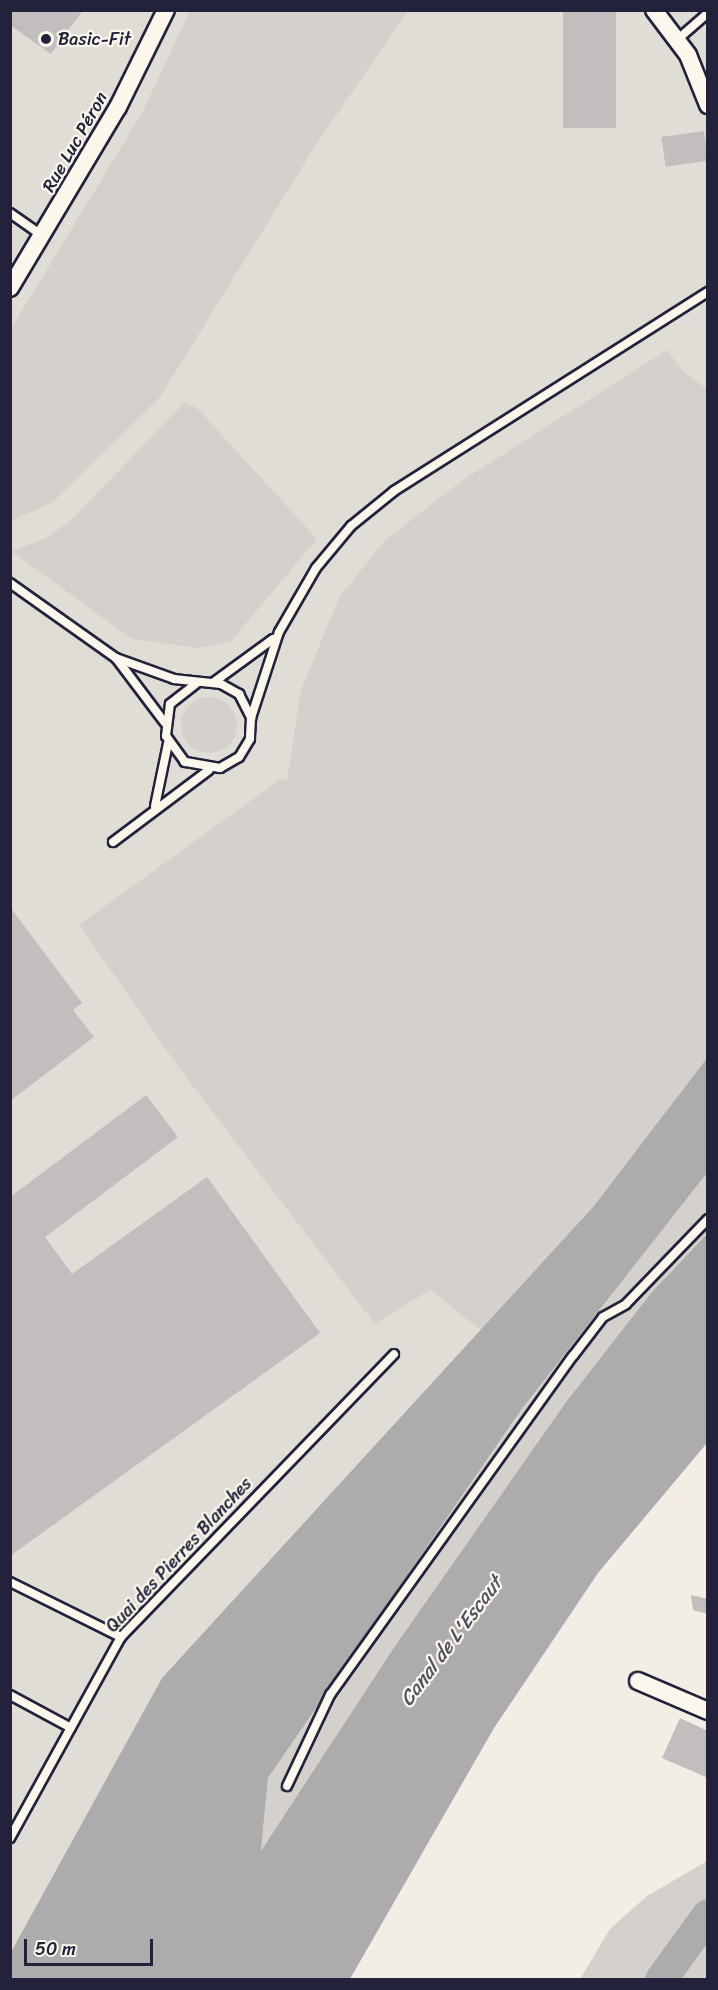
<!DOCTYPE html>
<meta charset="utf-8">
<style>
body{margin:0}
#map{position:relative;width:718px;height:1990px;overflow:hidden;background:#f2eee5;font-family:Sriracha,sans-serif}
div>[style]{position:absolute}
.built>*{inset:0;background:#e0dcd6}
.green>*{inset:0;background:#d4d1cc}
.round{border-radius:50%}
.water>*{inset:0;background:#aeabad}
.river>*{height:32px;margin:-16px;padding:0 16px;transform-origin:16px;border-radius:16px;background:#aeabad}
.building>*{inset:0;background:#c2bebe;transform-origin:0 0}
.roads{filter:drop-shadow(2px 0 #22223b) drop-shadow(-2px 0 #22223b) drop-shadow(0 2px #22223b) drop-shadow(0 -2px #22223b)}
.service>*{height:8px;margin:-4px;padding:0 4px;transform-origin:4px;border-radius:4px;background:#fbf7ec}
.minor>*{height:16px;margin:-8px;padding:0 8px;transform-origin:8px;border-radius:8px;background:#fbf7ec}
.dots>*{width:16px;height:16px;translate:-50% -50%;box-sizing:border-box;border:3px solid #fbf7ec;border-radius:50%}
span{translate:-50% -50%;white-space:nowrap;text-align:center;line-height:1.15;-webkit-text-stroke:4.5px #fbf7ec;paint-order:stroke}
.poi-label{font-size:18px;color:#22223b}
.left{translate:0 -50%;text-align:left}
.street-label{font-size:18px;color:#22223b}
.water-label{font-size:20px;color:#535263;font-style:italic}
.frame{position:absolute;inset:0;border:12px solid #22223b;pointer-events:none}
.scale{position:absolute;left:24px;top:1939px;width:129px;height:27px;box-sizing:border-box;border:3px solid #22223b;border-top:0;padding-left:8px;font-size:18px;line-height:21px;white-space:nowrap;color:#22223b;-webkit-text-stroke:4px #fbf7ec;paint-order:stroke}
</style>
<div id="map">
<div class="built">
<i style="clip-path:polygon(11px 11px,707px 11px,708px 541px,79px 925px,178px 1067px,375px 1323px,430px 1290px,482px 1331px,162px 1678px,11px 1952px)"></i>
</div>
<div class="green">
<i style="clip-path:polygon(190px 11px,408px 11px,317px 143px,160px 397px,53px 502px,11px 521px,11px 329px,143px 111px)"></i>
<i style="clip-path:polygon(667px 350px,683px 371px,707px 389px,707px 1058px,593px 1207px,482px 1331px,430px 1290px,375px 1324px,178px 1067px,79px 925px,282px 778px,287px 781px,301px 690px,339px 598px,384px 541px,463px 480px)"></i>
<i style="clip-path:polygon(185px 402px,198px 409px,317px 539px,231px 641px,198px 648px,132px 639px,11px 551px,44px 539px,70px 521px)"></i>
<i class="round" style="left:181px;top:697px;width:56px;height:56px"></i>
<i style="clip-path:polygon(707px 1173px,707px 1234px,651px 1293px,566px 1402px,395px 1646px,261px 1853px,268px 1778px,521px 1410px)"></i>
<i style="clip-path:polygon(707px 1861px,707px 1979px,580px 1979px,610px 1929px,647px 1896px)"></i>
</div>
<div class="water">
<i style="clip-path:polygon(707px 1058px,707px 1173px,521px 1410px,268px 1778px,261px 1851px,395px 1646px,566px 1402px,651px 1293px,707px 1234px,707px 1443px,598px 1573px,494px 1728px,350px 1979px,11px 1979px,11px 1952px,162px 1678px,593px 1207px)"></i>
</div>
<div class="river">
<i style="left:661px;top:1980px;width:80px;rotate:-54.1deg"></i>
</div>
<div class="building">
<i style="clip-path:polygon(10px 10px,83px 10px,51px 54px,10px 25px)"></i>
<i style="left:563px;top:10px;width:53px;height:118px"></i>
<i style="left:704px;top:131px;width:30px;height:43px;rotate:82deg"></i>
<i style="clip-path:polygon(10px 907px,82px 1003px,73px 1010px,94px 1037px,10px 1101px)"></i>
<i style="clip-path:polygon(146px 1095px,178px 1137px,45px 1237px,72px 1274px,207px 1177px,320px 1333px,10px 1556px,10px 1197px)"></i>
<i style="clip-path:polygon(691px 1595px,708px 1599px,708px 1614px,693px 1610px)"></i>
<i style="clip-path:polygon(680px 1718px,708px 1731px,708px 1778px,662px 1758px)"></i>
</div>
<div class="roads">
<div class="service">
<i style="left:678px;top:39px;width:40px;rotate:-41deg"></i>
<i style="left:10px;top:213px;width:39px;rotate:35deg"></i>
<i style="left:10px;top:583px;width:130px;rotate:35.3deg"></i>
<i style="left:116px;top:658px;width:81px;rotate:53deg"></i>
<i style="left:116px;top:658px;width:62px;rotate:19.9deg"></i>
<i style="left:174px;top:679px;width:47px;rotate:6.1deg"></i>
<i style="left:221px;top:684px;width:21px;rotate:29deg"></i>
<i style="left:239px;top:694px;width:27px;rotate:63deg"></i>
<i style="left:251px;top:718px;width:21px;rotate:93deg"></i>
<i style="left:250px;top:739px;width:21px;rotate:121deg"></i>
<i style="left:239px;top:757px;width:22px;rotate:150deg"></i>
<i style="left:220px;top:768px;width:36px;rotate:-170deg"></i>
<i style="left:185px;top:762px;width:32px;rotate:-126deg"></i>
<i style="left:166px;top:736px;width:32px;rotate:-83deg"></i>
<i style="left:170px;top:704px;width:34px;rotate:-38deg"></i>
<i style="left:214px;top:682px;width:73px;rotate:-36.1deg"></i>
<i style="left:251px;top:718px;width:90px;rotate:-72deg"></i>
<i style="left:279px;top:632px;width:74px;rotate:-60deg"></i>
<i style="left:316px;top:568px;width:55px;rotate:-50.2deg"></i>
<i style="left:351px;top:526px;width:55px;rotate:-39.1deg"></i>
<i style="left:394px;top:491px;width:372px;rotate:-32.4deg"></i>
<i style="left:155px;top:806px;width:64px;rotate:-78.3deg"></i>
<i style="left:113px;top:842px;width:120px;rotate:-36.9deg"></i>
<i style="left:10px;top:1582px;width:124px;rotate:26.4deg"></i>
<i style="left:10px;top:1695px;width:69px;rotate:28.4deg"></i>
<i style="left:287px;top:1786px;width:101px;rotate:-64.7deg"></i>
<i style="left:330px;top:1695px;width:417px;rotate:-54.4deg"></i>
<i style="left:573px;top:1356px;width:49px;rotate:-52.4deg"></i>
<i style="left:603px;top:1317px;width:26px;rotate:-29deg"></i>
<i style="left:626px;top:1304px;width:118px;rotate:-46deg"></i>
<i style="left:10px;top:1838px;width:230px;rotate:-61.1deg"></i>
<i style="left:121px;top:1637px;width:393px;rotate:-46deg"></i>
</div>
<div class="minor">
<i style="left:654px;top:10px;width:56px;rotate:52.9deg"></i>
<i style="left:688px;top:55px;width:54px;rotate:68.2deg"></i>
<i style="left:10px;top:288px;width:211px;rotate:-59.2deg"></i>
<i style="left:118px;top:107px;width:108px;rotate:-63.7deg"></i>
<i style="left:638px;top:1681px;width:76px;rotate:23.2deg"></i>
</div>
</div>
<div class="dots">
<i style="left:46px;top:39px;background:#22223b"></i>
</div>
<div class="poi-label">
<span class="left" style="left:58px;top:39px">Basic-Fit</span>
</div>
<div class="street-label">
<span style="left:75px;top:142px;rotate:-60deg">Rue Luc Péron</span>
<span style="left:179px;top:1555px;rotate:-47deg">Quai des Pierres Blanches</span>
</div>
<div class="water-label">
<span style="left:451px;top:1641px;rotate:-53deg">Canal de L'Escaut</span>
</div>
<div class="frame"></div>
<div class="scale">50 m</div>
</div>
